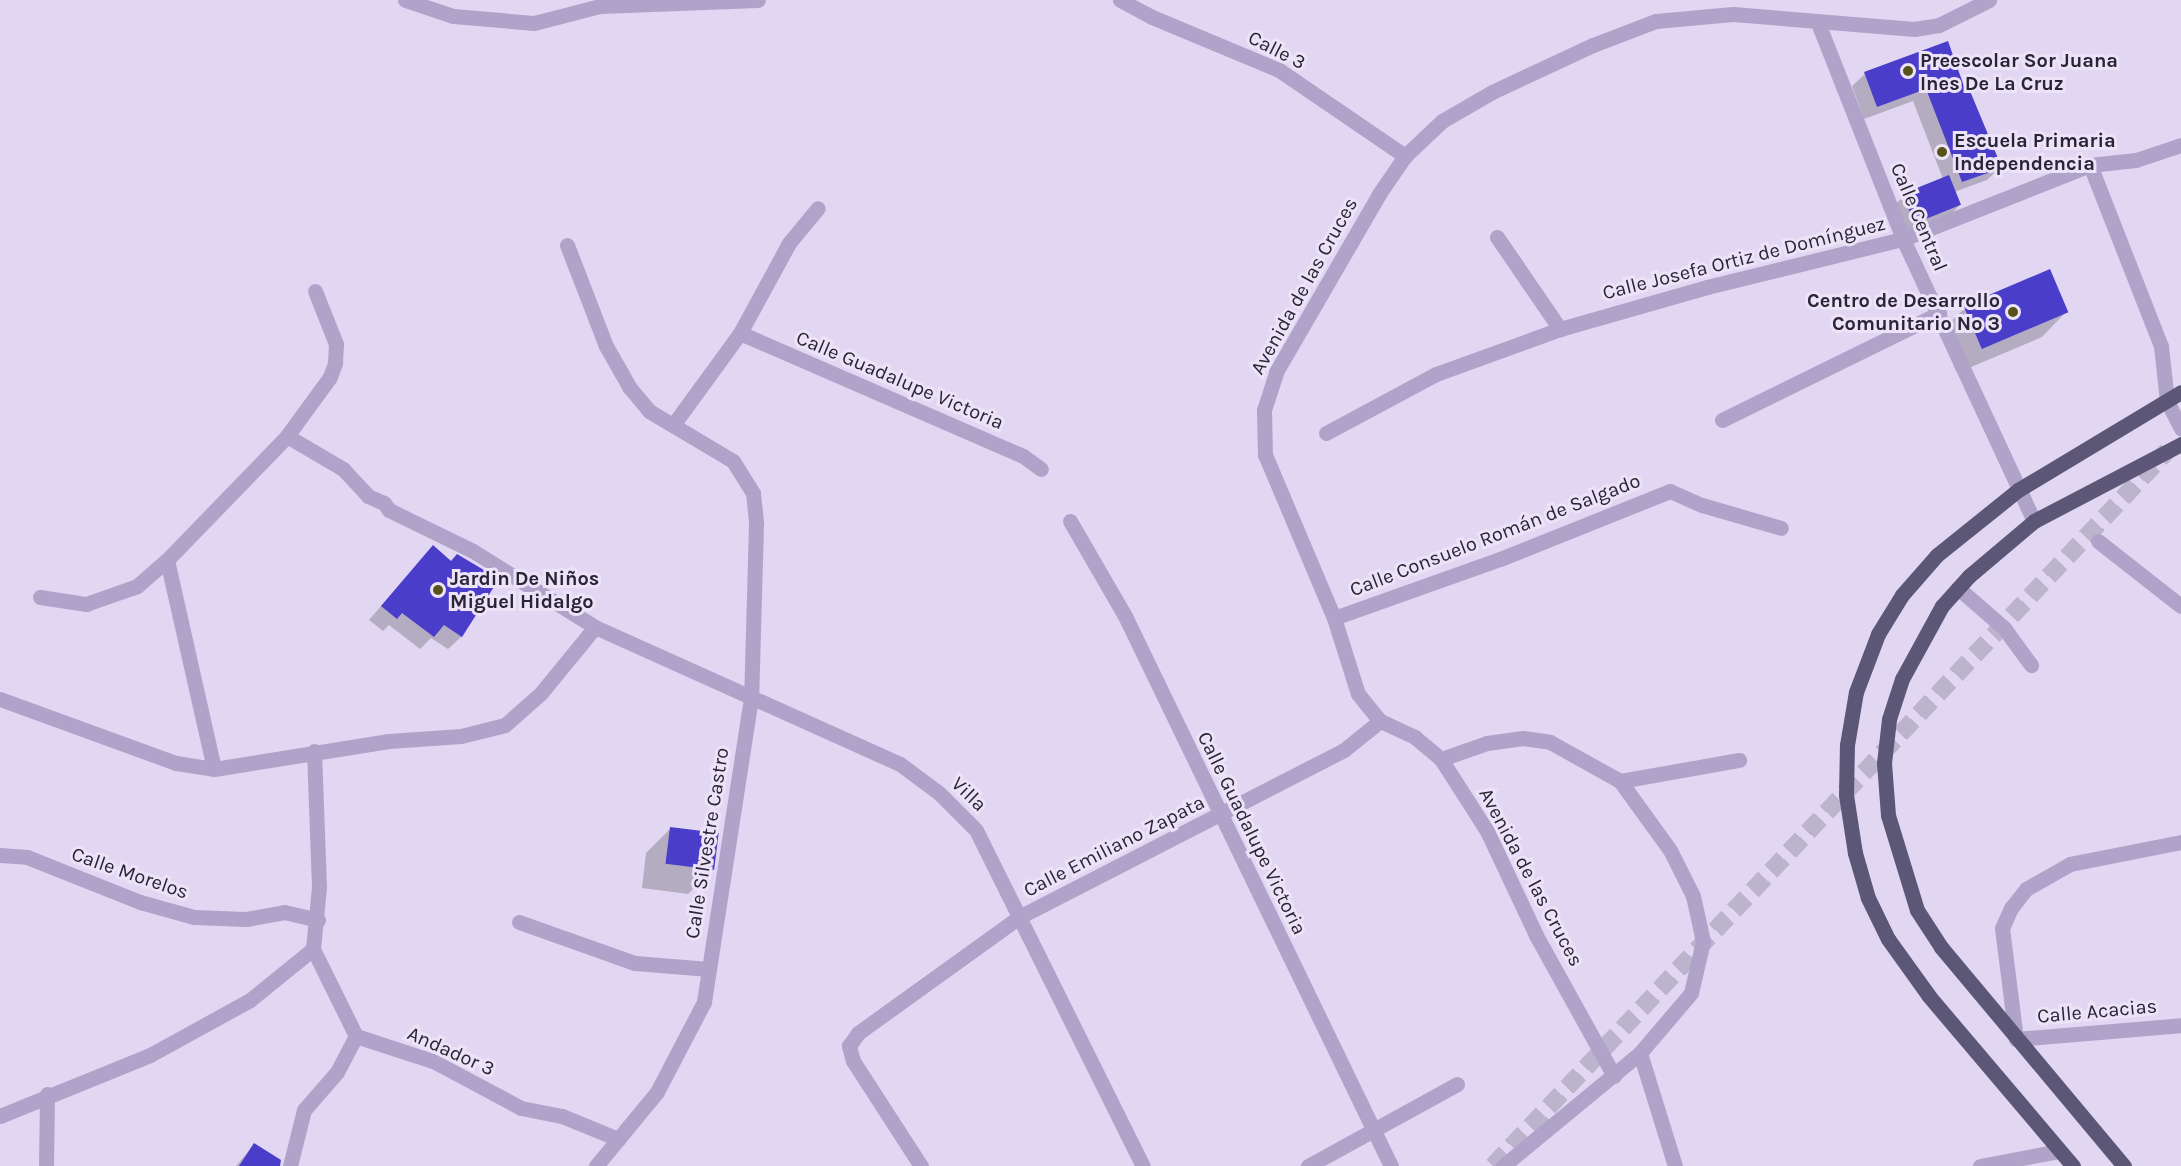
<!DOCTYPE html>
<meta charset="utf-8">
<style>
body{margin:0}
#map{position:relative;width:2181px;height:1166px;overflow:hidden;background:#e1d7f2;font-family:Karla,sans-serif}
div>[style]{position:absolute}
.shadow>*{inset:0;background:#0003}
.building>*{inset:0;background:#4a3dca;transform-origin:0 0}
.highway-tunnel>*{height:18px;margin-top:-9px;transform-origin:0;background:repeating-linear-gradient(90deg,#bcb3cc 0 18px,transparent 0 27px)}
.minor>*{height:15px;margin:-7.5px;padding:0 7.5px;transform-origin:7.5px;border-radius:7.5px;background:#afa3ca}
.major>*{height:15px;margin:-7.5px;padding:0 7.5px;transform-origin:7.5px;border-radius:7.5px;background:#5c5677}
.dots>*{width:16px;height:16px;translate:-50% -50%;box-sizing:border-box;border:3px solid #ece3f9;border-radius:50%}
span{translate:-50% -50%;white-space:nowrap;text-align:center;line-height:1.15;-webkit-text-stroke:6px #ece3f9;paint-order:stroke}
.street-label{font-size:20px;color:#282534}
.poi-label{font-size:20px;color:#282534;font-weight:700}
.left{translate:0 -50%;text-align:left}
.right{translate:-100% -50%;text-align:right}
</style>
<div id="map">
<div class="shadow">
<i style="clip-path:polygon(1947px 43px,1965px 94px,2000px 168px,1987px 180px,1954px 192px,1960px 205px,1947px 218px,1902px 235px,1891px 208px,1904px 196px,1943px 179px,1913px 101px,1864px 119px,1852px 86px,1865px 74px)"></i>
<i style="clip-path:polygon(2049px 271px,2066px 312px,2042px 337px,1957px 373px,1940px 332px,1965px 308px)"></i>
<i style="clip-path:polygon(421px 560px,451px 562px,497px 579px,461px 637px,448px 649px,431px 638px,420px 649px,389px 625px,383px 631px,369px 620px)"></i>
<i style="clip-path:polygon(671px 828px,713px 869px,688px 894px,642px 888px,646px 853px)"></i>
<i style="clip-path:polygon(254px 1145px,274px 1166px,236px 1166px)"></i>
</div>
<div class="building">
<i style="clip-path:polygon(1948px 41px,1966px 92px,1970px 91px,2002px 168px,1962px 182px,1926px 89px,1877px 107px,1864px 72px)"></i>
<i style="left:1949px;top:175px;width:32px;height:50px;rotate:68deg"></i>
<i style="left:2050px;top:269px;width:47px;height:94px;rotate:67deg"></i>
<i style="clip-path:polygon(433px 545px,451px 561px,457px 554px,499px 579px,462px 637px,444px 625px,434px 637px,402px 613px,397px 619px,381px 606px)"></i>
<i style="left:670px;top:827px;width:49px;height:37px;rotate:7deg"></i>
<i style="clip-path:polygon(254px 1143px,281px 1160px,280px 1166px,239px 1166px)"></i>
</div>
<div class="highway-tunnel">
<i style="left:1493px;top:1166px;width:983px;rotate:-46.69deg"></i>
</div>
<div class="minor">
<i style="left:405px;top:0;width:51px;rotate:18.4deg"></i>
<i style="left:453px;top:16px;width:81px;rotate:4.9deg"></i>
<i style="left:534px;top:23px;width:68px;rotate:-14.4deg"></i>
<i style="left:600px;top:6px;width:158px;rotate:-2.2deg"></i>
<i style="left:1120px;top:0;width:36px;rotate:28deg"></i>
<i style="left:1152px;top:17px;width:138px;rotate:22.7deg"></i>
<i style="left:1279px;top:70px;width:153px;rotate:34.3deg"></i>
<i style="left:1818px;top:23px;width:232px;rotate:68.5deg"></i>
<i style="left:1903px;top:239px;width:311px;rotate:65.1deg"></i>
<i style="left:2090px;top:165px;width:194px;rotate:68.6deg"></i>
<i style="left:2161px;top:346px;width:55px;rotate:83.8deg"></i>
<i style="left:2167px;top:401px;width:31px;rotate:63deg"></i>
<i style="left:1497px;top:237px;width:112px;rotate:55.6deg"></i>
<i style="left:567px;top:245px;width:108px;rotate:68.9deg"></i>
<i style="left:606px;top:346px;width:48px;rotate:60.3deg"></i>
<i style="left:630px;top:388px;width:30px;rotate:50deg"></i>
<i style="left:649px;top:411px;width:98px;rotate:30.8deg"></i>
<i style="left:733px;top:461px;width:38px;rotate:58deg"></i>
<i style="left:753px;top:493px;width:31px;rotate:84deg"></i>
<i style="left:756px;top:524px;width:174px;rotate:91.6deg"></i>
<i style="left:751px;top:698px;width:308px;rotate:98.8deg"></i>
<i style="left:704px;top:1002px;width:102px;rotate:117.6deg"></i>
<i style="left:657px;top:1092px;width:96px;rotate:129.5deg"></i>
<i style="left:740px;top:333px;width:309px;rotate:23.5deg"></i>
<i style="left:1023px;top:456px;width:22px;rotate:36deg"></i>
<i style="left:1722px;top:420px;width:242px;rotate:-26.2deg"></i>
<i style="left:673px;top:425px;width:114px;rotate:-53.9deg"></i>
<i style="left:740px;top:333px;width:102px;rotate:-61.4deg"></i>
<i style="left:789px;top:243px;width:45px;rotate:-50.4deg"></i>
<i style="left:1326px;top:433px;width:125px;rotate:-28.2deg"></i>
<i style="left:1436px;top:374px;width:132px;rotate:-19.9deg"></i>
<i style="left:1560px;top:329px;width:153px;rotate:-15.9deg"></i>
<i style="left:1707px;top:287px;width:202px;rotate:-13.8deg"></i>
<i style="left:1903px;top:239px;width:201px;rotate:-21.6deg"></i>
<i style="left:2090px;top:165px;width:46px;rotate:-6.2deg"></i>
<i style="left:2136px;top:160px;width:47px;rotate:-18.4deg"></i>
<i style="left:287px;top:436px;width:65px;rotate:30.5deg"></i>
<i style="left:343px;top:469px;width:37px;rotate:47deg"></i>
<i style="left:368px;top:496px;width:17px;rotate:24deg"></i>
<i style="left:384px;top:503px;width:9px;rotate:54deg"></i>
<i style="left:389px;top:510px;width:93px;rotate:26deg"></i>
<i style="left:473px;top:551px;width:144px;rotate:31.9deg"></i>
<i style="left:595px;top:627px;width:334px;rotate:24.2deg"></i>
<i style="left:900px;top:764px;width:49px;rotate:36.6deg"></i>
<i style="left:939px;top:793px;width:52px;rotate:45deg"></i>
<i style="left:976px;top:830px;width:375px;rotate:63.6deg"></i>
<i style="left:1070px;top:521px;width:110px;rotate:59.9deg"></i>
<i style="left:1125px;top:616px;width:611px;rotate:64.19deg"></i>
<i style="left:2098px;top:541px;width:105px;rotate:38.1deg"></i>
<i style="left:167px;top:560px;width:214px;rotate:77.3deg"></i>
<i style="left:1958px;top:588px;width:61px;rotate:41deg"></i>
<i style="left:2004px;top:628px;width:46px;rotate:53.9deg"></i>
<i style="left:40px;top:597px;width:47px;rotate:8.7deg"></i>
<i style="left:86px;top:604px;width:54px;rotate:-19.4deg"></i>
<i style="left:137px;top:586px;width:40px;rotate:-41deg"></i>
<i style="left:167px;top:560px;width:173px;rotate:-45.9deg"></i>
<i style="left:287px;top:436px;width:73px;rotate:-53.9deg"></i>
<i style="left:330px;top:377px;width:15px;rotate:-70deg"></i>
<i style="left:335px;top:363px;width:19px;rotate:-87deg"></i>
<i style="left:336px;top:344px;width:57px;rotate:-111.6deg"></i>
<i style="left:1334px;top:618px;width:176px;rotate:-19.6deg"></i>
<i style="left:1500px;top:559px;width:183px;rotate:-21.8deg"></i>
<i style="left:1670px;top:491px;width:35px;rotate:24deg"></i>
<i style="left:1702px;top:505px;width:82px;rotate:16.2deg"></i>
<i style="left:0;top:699px;width:187px;rotate:20deg"></i>
<i style="left:176px;top:763px;width:38px;rotate:9deg"></i>
<i style="left:214px;top:769px;width:177px;rotate:-9.1deg"></i>
<i style="left:389px;top:741px;width:72px;rotate:-4deg"></i>
<i style="left:461px;top:736px;width:45px;rotate:-14deg"></i>
<i style="left:505px;top:725px;width:48px;rotate:-41.6deg"></i>
<i style="left:541px;top:693px;width:85px;rotate:-50.7deg"></i>
<i style="left:1441px;top:759px;width:49px;rotate:-19.2deg"></i>
<i style="left:1487px;top:743px;width:36px;rotate:-8deg"></i>
<i style="left:1523px;top:738px;width:27px;rotate:8deg"></i>
<i style="left:1550px;top:742px;width:80px;rotate:29.1deg"></i>
<i style="left:1620px;top:781px;width:85px;rotate:54.1deg"></i>
<i style="left:1670px;top:850px;width:51px;rotate:63.4deg"></i>
<i style="left:1693px;top:896px;width:46px;rotate:77.5deg"></i>
<i style="left:1703px;top:941px;width:53px;rotate:103deg"></i>
<i style="left:1691px;top:993px;width:79px;rotate:130.4deg"></i>
<i style="left:1640px;top:1053px;width:178px;rotate:140.5deg"></i>
<i style="left:1620px;top:781px;width:121px;rotate:-10deg"></i>
<i style="left:2181px;top:842px;width:113px;rotate:168.8deg"></i>
<i style="left:2070px;top:864px;width:51px;rotate:150.4deg"></i>
<i style="left:2026px;top:889px;width:24px;rotate:128deg"></i>
<i style="left:2011px;top:908px;width:22px;rotate:114deg"></i>
<i style="left:2002px;top:928px;width:112px;rotate:82.8deg"></i>
<i style="left:2016px;top:1039px;width:166px;rotate:-4.8deg"></i>
<i style="left:0;top:855px;width:27px;rotate:4deg"></i>
<i style="left:27px;top:857px;width:122px;rotate:21.7deg"></i>
<i style="left:140px;top:902px;width:56px;rotate:15.5deg"></i>
<i style="left:194px;top:917px;width:52px;rotate:2.2deg"></i>
<i style="left:246px;top:919px;width:39px;rotate:-10deg"></i>
<i style="left:284px;top:912px;width:35px;rotate:13deg"></i>
<i style="left:519px;top:922px;width:123px;rotate:19.5deg"></i>
<i style="left:635px;top:963px;width:74px;rotate:4.6deg"></i>
<i style="left:313px;top:949px;width:97px;rotate:63.7deg"></i>
<i style="left:356px;top:1036px;width:81px;rotate:18deg"></i>
<i style="left:433px;top:1061px;width:100px;rotate:28.1deg"></i>
<i style="left:521px;top:1108px;width:42px;rotate:11deg"></i>
<i style="left:562px;top:1116px;width:61px;rotate:22.3deg"></i>
<i style="left:1640px;top:1053px;width:118px;rotate:72.8deg"></i>
<i style="left:1614px;top:1076px;width:161px;rotate:-119deg"></i>
<i style="left:1536px;top:935px;width:115px;rotate:-115.2deg"></i>
<i style="left:1487px;top:831px;width:85px;rotate:-122.6deg"></i>
<i style="left:1441px;top:759px;width:34px;rotate:-140deg"></i>
<i style="left:1415px;top:737px;width:38px;rotate:-155deg"></i>
<i style="left:1380px;top:721px;width:35px;rotate:-129deg"></i>
<i style="left:1358px;top:694px;width:80px;rotate:-107.5deg"></i>
<i style="left:1334px;top:618px;width:177px;rotate:-112.9deg"></i>
<i style="left:1265px;top:455px;width:45px;rotate:-91.3deg"></i>
<i style="left:1264px;top:410px;width:40px;rotate:-72deg"></i>
<i style="left:1276px;top:372px;width:206px;rotate:-59.9deg"></i>
<i style="left:1379px;top:194px;width:46px;rotate:-55.6deg"></i>
<i style="left:1405px;top:156px;width:51px;rotate:-43.4deg"></i>
<i style="left:1442px;top:121px;width:58px;rotate:-30.1deg"></i>
<i style="left:1492px;top:92px;width:111px;rotate:-25deg"></i>
<i style="left:1593px;top:45px;width:67px;rotate:-20.9deg"></i>
<i style="left:1656px;top:21px;width:77px;rotate:-5.2deg"></i>
<i style="left:1733px;top:14px;width:182px;rotate:4.7deg"></i>
<i style="left:1914px;top:29px;width:25px;rotate:-9deg"></i>
<i style="left:1939px;top:25px;width:56px;rotate:-26.6deg"></i>
<i style="left:0;top:1116px;width:162px;rotate:-22.1deg"></i>
<i style="left:150px;top:1055px;width:114px;rotate:-28.8deg"></i>
<i style="left:250px;top:1000px;width:81px;rotate:-39deg"></i>
<i style="left:313px;top:949px;width:62px;rotate:-84.5deg"></i>
<i style="left:319px;top:887px;width:136px;rotate:-92.1deg"></i>
<i style="left:46px;top:1166px;width:72px;rotate:-89.2deg"></i>
<i style="left:290px;top:1166px;width:58px;rotate:-76deg"></i>
<i style="left:304px;top:1110px;width:50px;rotate:-49deg"></i>
<i style="left:337px;top:1072px;width:41px;rotate:-62.2deg"></i>
<i style="left:921px;top:1166px;width:125px;rotate:-122.9deg"></i>
<i style="left:853px;top:1061px;width:16px;rotate:-105deg"></i>
<i style="left:849px;top:1046px;width:16px;rotate:-55deg"></i>
<i style="left:858px;top:1033px;width:201px;rotate:-35.7deg"></i>
<i style="left:1021px;top:916px;width:363px;rotate:-27.2deg"></i>
<i style="left:1344px;top:750px;width:46px;rotate:-38.9deg"></i>
<i style="left:1308px;top:1166px;width:170px;rotate:-28.8deg"></i>
<i style="left:1980px;top:1166px;width:80px;rotate:-10.8deg"></i>
</div>
<div class="major">
<i style="left:2073px;top:1166px;width:223px;rotate:-130.3deg"></i>
<i style="left:1929px;top:996px;width:70px;rotate:-125.7deg"></i>
<i style="left:1888px;top:939px;width:46px;rotate:-116deg"></i>
<i style="left:1868px;top:898px;width:47px;rotate:-106.1deg"></i>
<i style="left:1855px;top:853px;width:59px;rotate:-98.8deg"></i>
<i style="left:1846px;top:795px;width:50px;rotate:-88.9deg"></i>
<i style="left:1847px;top:745px;width:54px;rotate:-80.4deg"></i>
<i style="left:1856px;top:692px;width:62px;rotate:-69.2deg"></i>
<i style="left:1878px;top:634px;width:46px;rotate:-58.4deg"></i>
<i style="left:1902px;top:595px;width:53px;rotate:-48.8deg"></i>
<i style="left:1937px;top:555px;width:104px;rotate:-38.7deg"></i>
<i style="left:2018px;top:490px;width:190px;rotate:-31deg"></i>
<i style="left:2124px;top:1166px;width:285px;rotate:-129.9deg"></i>
<i style="left:1941px;top:947px;width:44px;rotate:-123deg"></i>
<i style="left:1917px;top:910px;width:99px;rotate:-107deg"></i>
<i style="left:1888px;top:815px;width:52px;rotate:-94.4deg"></i>
<i style="left:1884px;top:763px;width:44px;rotate:-83.5deg"></i>
<i style="left:1889px;top:719px;width:42px;rotate:-72deg"></i>
<i style="left:1902px;top:679px;width:83px;rotate:-61.3deg"></i>
<i style="left:1942px;top:606px;width:40px;rotate:-48deg"></i>
<i style="left:1969px;top:576px;width:85px;rotate:-40.2deg"></i>
<i style="left:2034px;top:521px;width:166px;rotate:-27.6deg"></i>
</div>
<div class="dots">
<i style="left:1908px;top:71px;background:#57521a"></i>
<i style="left:1942px;top:152px;background:#57521a"></i>
<i style="left:2013px;top:312px;background:#57521a"></i>
<i style="left:438px;top:590px;background:#57521a"></i>
</div>
<div class="street-label">
<span style="left:1277px;top:50px;rotate:27deg">Calle 3</span>
<span style="left:1919px;top:217px;rotate:67deg">Calle Central</span>
<span style="left:1744px;top:258px;rotate:-14deg">Calle Josefa Ortiz de Domínguez</span>
<span style="left:1304px;top:286px;rotate:-61deg">Avenida de las Cruces</span>
<span style="left:900px;top:380px;rotate:23deg">Calle Guadalupe Victoria</span>
<span style="left:1495px;top:535px;rotate:-21deg">Calle Consuelo Román de Salgado</span>
<span style="left:969px;top:794px;rotate:44deg">Villa</span>
<span style="left:1252px;top:833px;rotate:64deg">Calle Guadalupe Victoria</span>
<span style="left:707px;top:843px;rotate:-81deg">Calle Silvestre Castro</span>
<span style="left:1114px;top:846px;rotate:-27deg">Calle Emiliano Zapata</span>
<span style="left:130px;top:873px;rotate:19deg">Calle Morelos</span>
<span style="left:1531px;top:877px;rotate:62deg">Avenida de las Cruces</span>
<span style="left:2097px;top:1011px;rotate:-5deg">Calle Acacias</span>
<span style="left:451px;top:1051px;rotate:24deg">Andador 3</span>
</div>
<div class="poi-label">
<span class="left" style="left:1920px;top:72px">Preescolar Sor Juana<br>Ines De La Cruz</span>
<span class="left" style="left:1954px;top:152px">Escuela Primaria<br>Independencia</span>
<span class="right" style="left:2000px;top:312px">Centro de Desarrollo<br>Comunitario No 3</span>
<span class="left" style="left:450px;top:590px">Jardin De Niños<br>Miguel Hidalgo</span>
</div>
</div>
